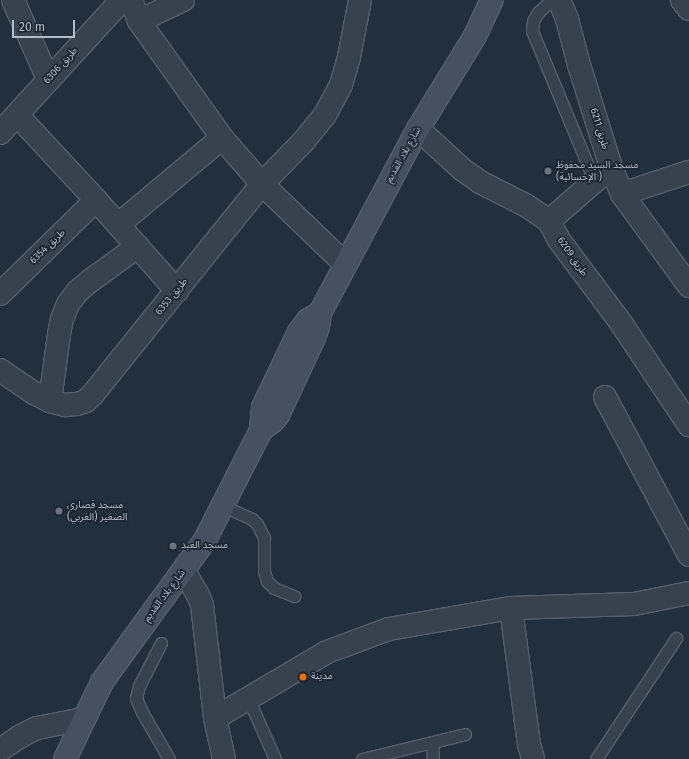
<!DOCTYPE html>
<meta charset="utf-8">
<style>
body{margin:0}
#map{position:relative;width:689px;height:759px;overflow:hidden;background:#242f3e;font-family:"Fira Sans","Noto Sans Arabic",sans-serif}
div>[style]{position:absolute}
.roads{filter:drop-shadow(1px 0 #565f6c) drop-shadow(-1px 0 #565f6c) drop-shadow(0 1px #565f6c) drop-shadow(0 -1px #565f6c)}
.lane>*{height:11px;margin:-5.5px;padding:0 5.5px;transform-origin:5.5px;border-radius:5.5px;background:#38414e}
.street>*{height:22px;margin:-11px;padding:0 11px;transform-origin:11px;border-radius:11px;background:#38414e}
.secondary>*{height:22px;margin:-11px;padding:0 11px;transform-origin:11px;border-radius:11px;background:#465061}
.dots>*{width:11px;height:11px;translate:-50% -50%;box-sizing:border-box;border:2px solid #1d2633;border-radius:50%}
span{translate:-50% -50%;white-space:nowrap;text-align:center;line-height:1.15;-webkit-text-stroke:3.5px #1d2633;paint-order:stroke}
.street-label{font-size:10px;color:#b4bcc9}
.poi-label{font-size:10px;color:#b4bcc9}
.left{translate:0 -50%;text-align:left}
.scale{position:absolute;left:12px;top:20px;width:63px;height:18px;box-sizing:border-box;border:2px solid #b4bcc9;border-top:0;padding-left:5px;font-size:12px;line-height:14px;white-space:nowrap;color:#b4bcc9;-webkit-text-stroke:3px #1d2633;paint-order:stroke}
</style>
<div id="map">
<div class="roads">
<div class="lane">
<i style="left:552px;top:0;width:18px;rotate:139deg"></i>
<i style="left:538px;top:12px;width:10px;rotate:119deg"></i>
<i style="left:533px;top:21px;width:10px;rotate:96deg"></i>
<i style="left:532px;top:31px;width:164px;rotate:67.4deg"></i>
<i style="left:223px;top:506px;width:32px;rotate:24deg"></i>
<i style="left:252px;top:519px;width:7px;rotate:45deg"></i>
<i style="left:257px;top:524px;width:16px;rotate:63deg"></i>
<i style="left:264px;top:538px;width:33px;rotate:90deg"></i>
<i style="left:264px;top:571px;width:10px;rotate:73deg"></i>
<i style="left:267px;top:581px;width:10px;rotate:45deg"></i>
<i style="left:274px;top:588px;width:22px;rotate:22deg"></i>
<i style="left:161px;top:643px;width:48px;rotate:117.1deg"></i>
<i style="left:139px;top:686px;width:12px;rotate:104deg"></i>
<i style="left:136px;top:698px;width:15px;rotate:67deg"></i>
<i style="left:142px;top:712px;width:54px;rotate:60.1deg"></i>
<i style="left:248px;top:698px;width:67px;rotate:66.1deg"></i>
<i style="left:432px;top:742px;width:17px;rotate:87deg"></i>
<i style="left:362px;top:759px;width:106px;rotate:-13.6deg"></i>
<i style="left:596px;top:759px;width:145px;rotate:-56.5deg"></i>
</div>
<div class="street">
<i style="left:13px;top:0;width:86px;rotate:66.1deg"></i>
<i style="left:131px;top:0;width:22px;rotate:69deg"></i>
<i style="left:139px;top:21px;width:143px;rotate:54.6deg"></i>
<i style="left:222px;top:138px;width:61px;rotate:49deg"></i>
<i style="left:262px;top:184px;width:115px;rotate:43.9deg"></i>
<i style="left:559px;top:0;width:21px;rotate:67deg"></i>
<i style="left:567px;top:19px;width:48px;rotate:75.4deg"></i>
<i style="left:579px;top:65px;width:107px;rotate:72.6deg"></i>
<i style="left:611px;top:167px;width:29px;rotate:68deg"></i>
<i style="left:622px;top:194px;width:114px;rotate:53.9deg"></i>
<i style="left:682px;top:0;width:11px;rotate:52deg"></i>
<i style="left:139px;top:21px;width:49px;rotate:-25.5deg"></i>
<i style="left:18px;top:116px;width:115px;rotate:47.1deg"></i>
<i style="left:96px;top:200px;width:122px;rotate:48.3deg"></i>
<i style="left:418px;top:129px;width:61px;rotate:42.3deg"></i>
<i style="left:463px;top:170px;width:21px;rotate:35deg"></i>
<i style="left:480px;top:182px;width:53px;rotate:27.1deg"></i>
<i style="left:527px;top:206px;width:27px;rotate:34deg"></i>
<i style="left:549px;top:221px;width:21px;rotate:62deg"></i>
<i style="left:559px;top:240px;width:104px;rotate:53.2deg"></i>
<i style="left:621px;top:323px;width:123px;rotate:56.3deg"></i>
<i style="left:0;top:133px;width:180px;rotate:-47.5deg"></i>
<i style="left:622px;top:194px;width:71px;rotate:-18.2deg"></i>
<i style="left:549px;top:221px;width:82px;rotate:-41.1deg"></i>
<i style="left:119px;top:224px;width:134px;rotate:-39.9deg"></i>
<i style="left:0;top:294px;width:134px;rotate:-44.4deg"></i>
<i style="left:0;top:370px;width:41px;rotate:34.1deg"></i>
<i style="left:34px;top:393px;width:18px;rotate:27deg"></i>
<i style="left:50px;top:401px;width:16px;rotate:15deg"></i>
<i style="left:65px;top:405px;width:12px;rotate:-5deg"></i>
<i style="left:77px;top:404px;width:9px;rotate:-18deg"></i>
<i style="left:86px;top:401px;width:10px;rotate:-45deg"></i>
<i style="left:93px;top:394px;width:270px;rotate:-51.2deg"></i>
<i style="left:262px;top:184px;width:59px;rotate:-45.7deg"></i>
<i style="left:303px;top:142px;width:35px;rotate:-51deg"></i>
<i style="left:325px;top:115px;width:34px;rotate:-62deg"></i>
<i style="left:341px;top:85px;width:29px;rotate:-74deg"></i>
<i style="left:349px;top:57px;width:58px;rotate:-79.1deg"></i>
<i style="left:605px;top:397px;width:179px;rotate:62deg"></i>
<i style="left:50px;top:401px;width:68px;rotate:-82.3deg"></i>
<i style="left:59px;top:334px;width:15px;rotate:-79deg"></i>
<i style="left:62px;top:319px;width:16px;rotate:-68deg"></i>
<i style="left:68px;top:304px;width:16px;rotate:-52deg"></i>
<i style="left:78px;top:291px;width:16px;rotate:-40deg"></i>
<i style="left:90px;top:281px;width:59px;rotate:-36.1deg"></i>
<i style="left:184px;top:571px;width:28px;rotate:60deg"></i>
<i style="left:198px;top:595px;width:11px;rotate:68deg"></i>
<i style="left:202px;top:605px;width:114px;rotate:83.4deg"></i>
<i style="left:215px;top:718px;width:42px;rotate:77.6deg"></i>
<i style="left:511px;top:608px;width:137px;rotate:82.5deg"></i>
<i style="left:529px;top:744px;width:16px;rotate:75deg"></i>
<i style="left:215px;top:718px;width:130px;rotate:-30.5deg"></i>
<i style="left:327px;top:652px;width:66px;rotate:-20.4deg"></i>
<i style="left:389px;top:629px;width:124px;rotate:-9.8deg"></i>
<i style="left:511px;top:608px;width:123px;rotate:-1.9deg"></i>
<i style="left:634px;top:604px;width:56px;rotate:-11.3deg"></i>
<i style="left:0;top:750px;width:23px;rotate:-34deg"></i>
<i style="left:19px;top:737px;width:20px;rotate:-27deg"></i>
<i style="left:37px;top:728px;width:47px;rotate:-11.1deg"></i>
</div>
<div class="secondary">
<i style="left:261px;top:430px;width:15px;rotate:-37deg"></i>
<i style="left:273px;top:421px;width:8px;rotate:-50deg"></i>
<i style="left:278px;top:415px;width:83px;rotate:-65deg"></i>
<i style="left:313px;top:340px;width:14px;rotate:-69deg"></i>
<i style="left:318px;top:327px;width:14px;rotate:-82deg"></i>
<i style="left:320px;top:313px;width:208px;rotate:-62deg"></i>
<i style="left:418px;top:129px;width:109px;rotate:-58.5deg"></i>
<i style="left:475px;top:36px;width:40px;rotate:-65deg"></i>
<i style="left:65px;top:759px;width:85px;rotate:-64.3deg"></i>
<i style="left:102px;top:682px;width:175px;rotate:-54deg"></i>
<i style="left:205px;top:540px;width:123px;rotate:-63deg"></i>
<i style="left:261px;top:430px;width:23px;rotate:-85deg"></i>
<i style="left:263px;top:407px;width:83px;rotate:-64.4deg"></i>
<i style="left:299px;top:332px;width:15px;rotate:-53deg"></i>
<i style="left:308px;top:320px;width:14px;rotate:-30deg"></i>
</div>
</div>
<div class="dots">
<i style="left:548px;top:171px;background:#6b7280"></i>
<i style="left:59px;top:511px;background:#6b7280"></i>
<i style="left:173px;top:546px;background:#6b7280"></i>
<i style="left:303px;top:677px;background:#e8710a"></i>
</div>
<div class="street-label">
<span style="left:61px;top:66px;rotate:-48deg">طريق 6306</span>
<span style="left:599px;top:129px;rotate:73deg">طريق 6211</span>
<span style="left:404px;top:155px;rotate:-61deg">شارع بلاد القديم</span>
<span style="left:48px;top:247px;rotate:-44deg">طريق 6354</span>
<span style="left:572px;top:257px;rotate:55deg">طريق 6209</span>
<span style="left:172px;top:297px;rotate:-51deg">طريق 6353</span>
<span style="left:165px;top:596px;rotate:-53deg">شارع بلاد القديم</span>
</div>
<div class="poi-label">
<span class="left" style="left:556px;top:171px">مسجد السيد محفوظ<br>(الإحسائية )</span>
<span class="left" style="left:67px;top:511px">مسجد قصاري<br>الصغير (الغربي)</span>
<span class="left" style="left:181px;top:546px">مسجد العبد</span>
<span class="left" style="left:311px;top:677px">مدينة</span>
</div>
<div class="scale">20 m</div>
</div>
